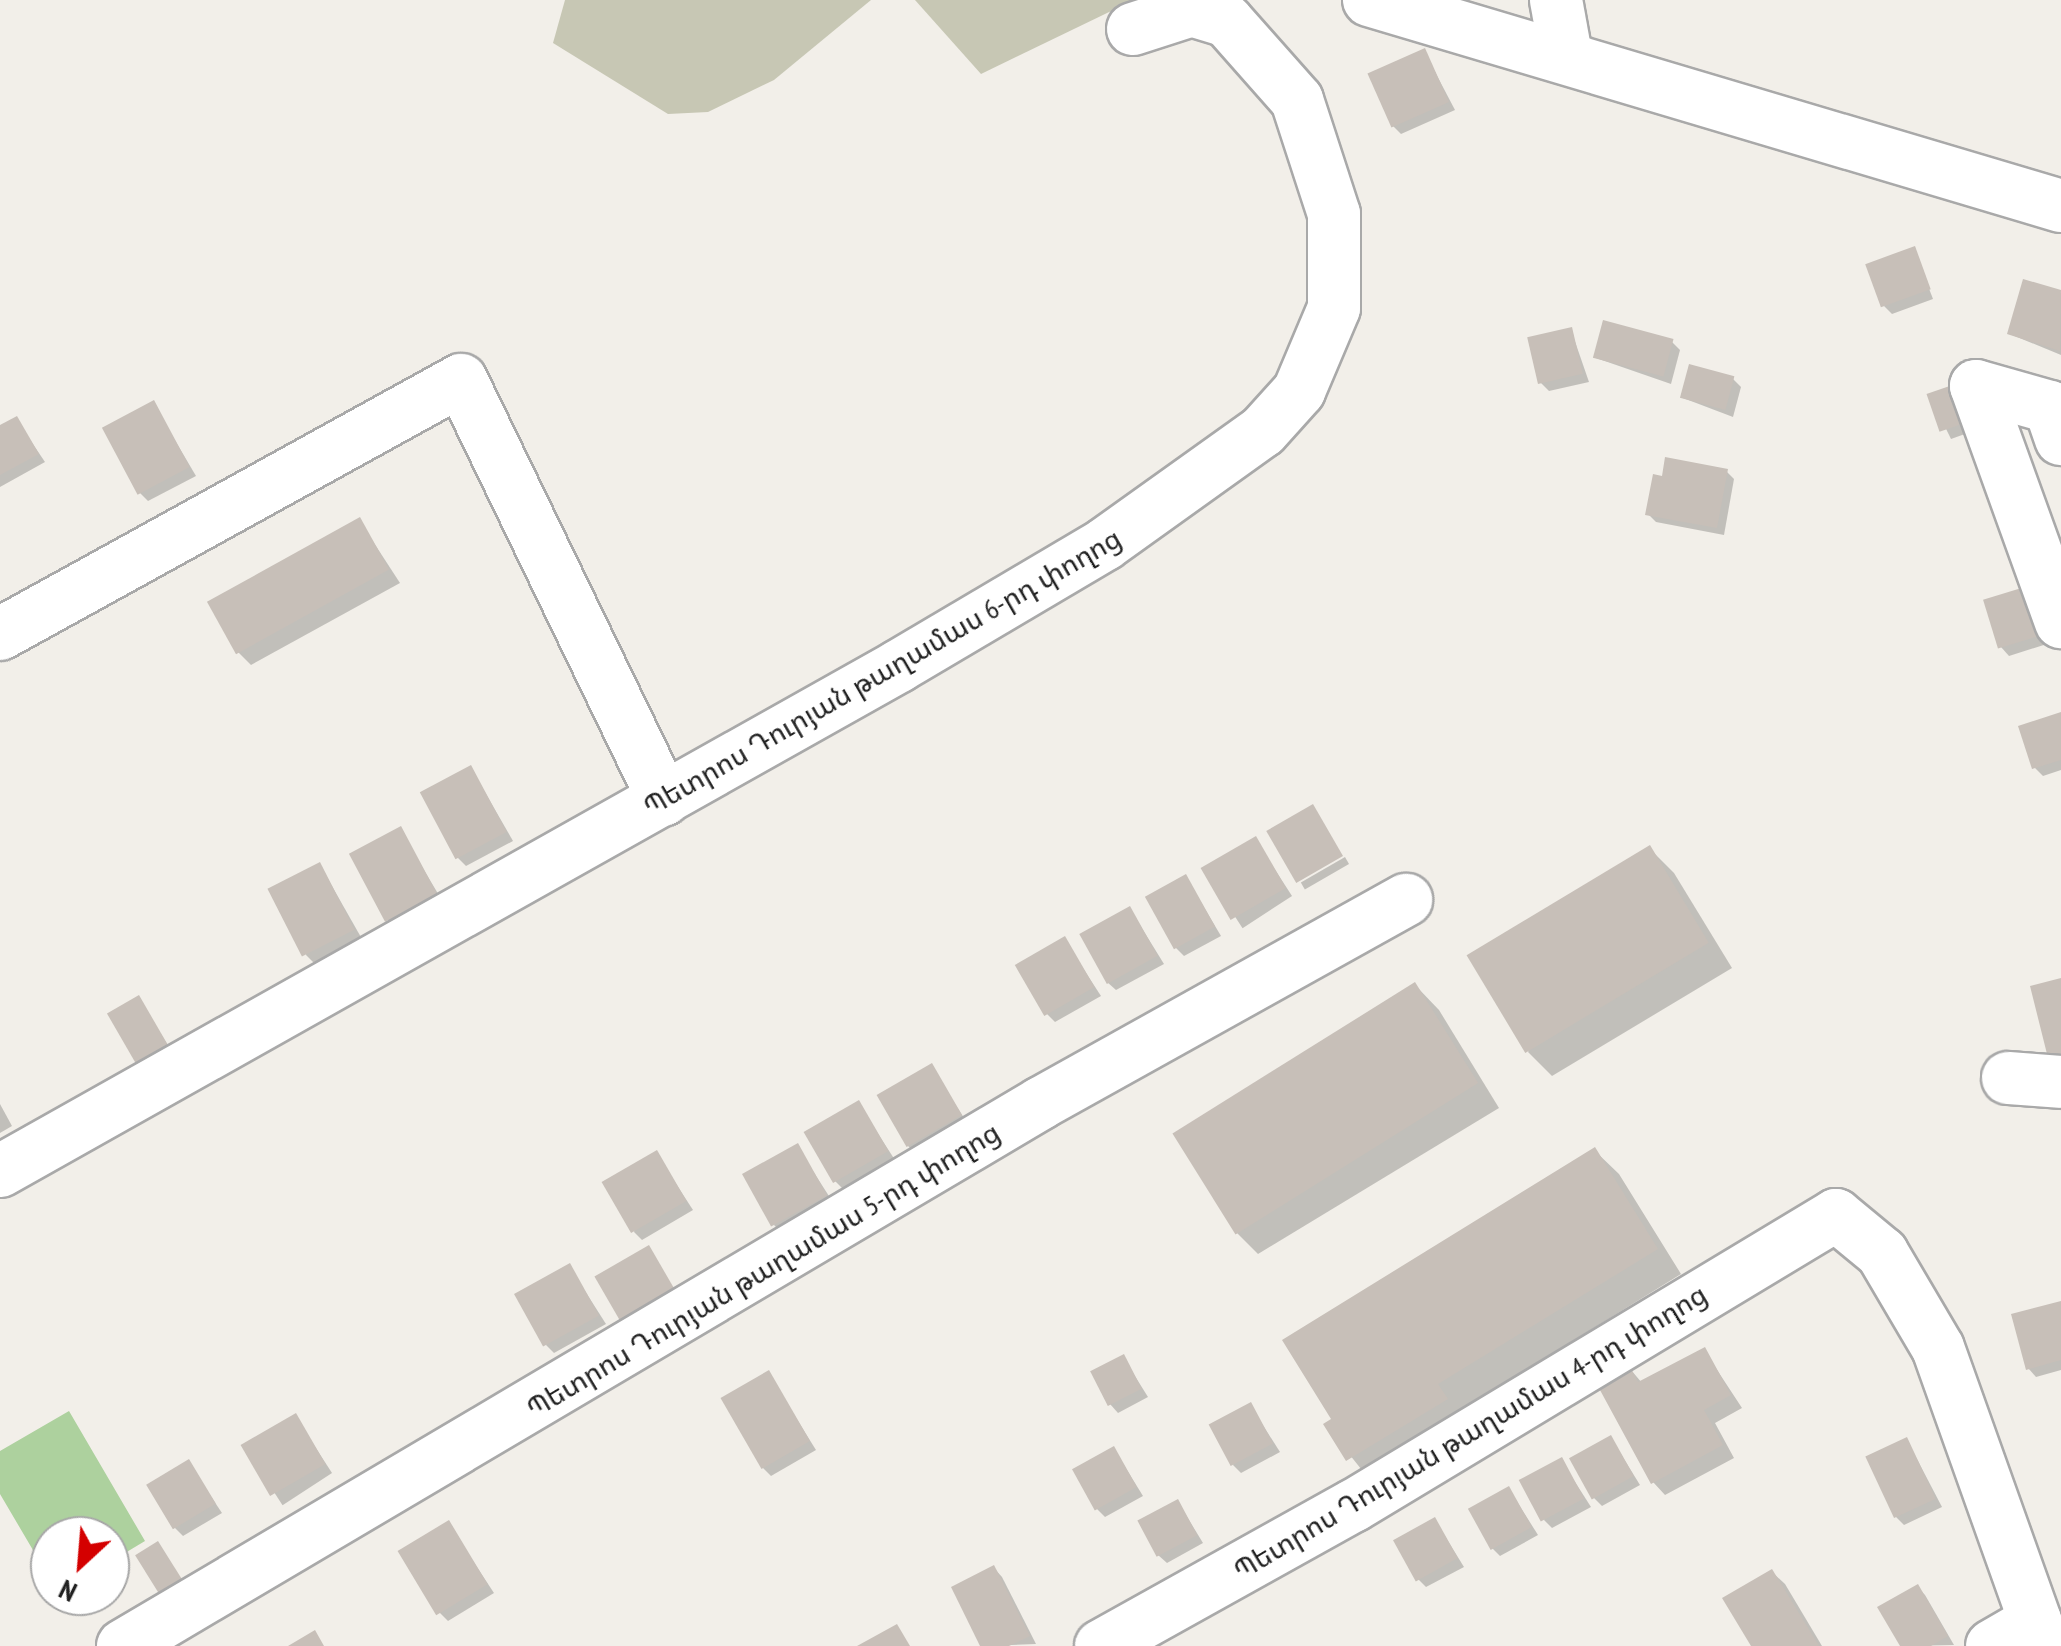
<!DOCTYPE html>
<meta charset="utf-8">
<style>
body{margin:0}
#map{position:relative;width:2061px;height:1646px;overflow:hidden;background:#f2efe9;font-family:"PT Sans Narrow","Noto Sans Armenian",sans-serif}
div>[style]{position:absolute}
.construction>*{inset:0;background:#c7c7b4}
.forest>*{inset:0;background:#add19e}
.shadow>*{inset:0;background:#0003;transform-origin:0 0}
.building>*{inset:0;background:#c7bfb8;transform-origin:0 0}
.roads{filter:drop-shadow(2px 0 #a9a9a9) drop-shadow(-2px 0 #a9a9a9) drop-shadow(0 2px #a9a9a9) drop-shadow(0 -2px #a9a9a9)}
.minor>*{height:52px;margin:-26px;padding:0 26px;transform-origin:26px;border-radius:26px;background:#fff}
span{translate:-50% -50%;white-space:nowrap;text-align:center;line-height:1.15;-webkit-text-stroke:8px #fff;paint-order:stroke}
.street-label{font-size:28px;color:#222}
.north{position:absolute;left:30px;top:1516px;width:100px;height:100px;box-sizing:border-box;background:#fff;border:2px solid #a7a7a7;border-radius:50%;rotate:206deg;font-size:28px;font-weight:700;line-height:40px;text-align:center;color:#222}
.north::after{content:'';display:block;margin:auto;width:35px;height:45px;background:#d40000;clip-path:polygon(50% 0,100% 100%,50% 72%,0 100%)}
</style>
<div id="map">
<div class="construction">
<i style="clip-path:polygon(565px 0,871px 0,774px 80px,708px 112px,668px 114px,553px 43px)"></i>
<i style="clip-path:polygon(915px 0,1134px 0,981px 74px)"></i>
</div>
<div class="forest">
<i style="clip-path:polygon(69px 1411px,145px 1541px,110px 1562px,110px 1536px,50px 1536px,50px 1579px,0 1494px,0 1451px)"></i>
</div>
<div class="shadow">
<i style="clip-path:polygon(1424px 51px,1455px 110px,1401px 134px,1393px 126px)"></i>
<i style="clip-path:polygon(1914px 249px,1933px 299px,1892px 314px,1884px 306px)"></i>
<i style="clip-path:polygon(2025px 282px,2061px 293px,2061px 355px,2010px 334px)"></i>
<i style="clip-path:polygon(1571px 330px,1589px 382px,1549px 391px,1541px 383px)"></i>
<i style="clip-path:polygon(1672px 342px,1680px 350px,1671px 384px,1596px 358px)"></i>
<i style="clip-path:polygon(1733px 379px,1741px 387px,1733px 417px,1683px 398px)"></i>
<i style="clip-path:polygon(1930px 396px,1990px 425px,1951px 439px)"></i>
<i style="clip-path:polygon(153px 403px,196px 476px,148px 501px,140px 493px)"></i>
<i style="clip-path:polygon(16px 419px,45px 462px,0 487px,0 428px)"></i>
<i style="clip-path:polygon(1726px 471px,1734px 479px,1724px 535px,1656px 522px,1648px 514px)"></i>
<i style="clip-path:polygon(359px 520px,400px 583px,251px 665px,238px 652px)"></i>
<i style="clip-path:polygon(2027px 589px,2050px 643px,2009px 656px,2001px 647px)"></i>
<i style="clip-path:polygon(2061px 715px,2061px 770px,2043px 776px,2035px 768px)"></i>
<i style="clip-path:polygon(471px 768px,513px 841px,466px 866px,458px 858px)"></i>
<i style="clip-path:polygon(400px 830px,443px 902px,396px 927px,387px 919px)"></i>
<i style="left:1255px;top:839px;width:68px;height:59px;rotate:57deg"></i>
<i style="clip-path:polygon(1650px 849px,1674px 873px,1732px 968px,1552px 1076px,1528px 1052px)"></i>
<i style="left:1345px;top:857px;width:8px;height:51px;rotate:60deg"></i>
<i style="clip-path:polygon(320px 865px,362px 939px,314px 963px,306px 955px)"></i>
<i style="clip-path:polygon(1186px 877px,1221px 936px,1184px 956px,1176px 948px)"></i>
<i style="clip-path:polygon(1130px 909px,1164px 964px,1116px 990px,1107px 982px)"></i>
<i style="clip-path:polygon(1064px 939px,1101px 996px,1055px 1022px,1047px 1014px)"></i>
<i style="clip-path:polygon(1415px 985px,1439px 1010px,1499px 1108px,1258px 1254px,1234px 1230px)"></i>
<i style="clip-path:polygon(138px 998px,174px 1055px,146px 1071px,138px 1063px)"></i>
<i style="clip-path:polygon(931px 1067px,968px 1124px,916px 1154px,908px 1146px)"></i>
<i style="clip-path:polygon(858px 1103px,895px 1160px,843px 1189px,835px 1181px)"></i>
<i style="clip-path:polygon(0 1104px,12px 1126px,0 1133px)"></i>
<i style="clip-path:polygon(797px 1146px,834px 1204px,782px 1233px,774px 1225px)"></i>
<i style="clip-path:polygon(1594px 1150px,1619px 1174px,1681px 1274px,1461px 1410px,1470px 1424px,1373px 1484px,1326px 1425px)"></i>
<i style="clip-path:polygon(656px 1153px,693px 1210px,642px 1240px,634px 1232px)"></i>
<i style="clip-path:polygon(569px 1266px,606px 1324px,554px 1353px,546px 1345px)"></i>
<i style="clip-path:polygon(2061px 1304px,2061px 1370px,2036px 1377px,2028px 1368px)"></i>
<i style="clip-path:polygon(1704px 1350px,1742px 1408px,1715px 1423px,1734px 1458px,1665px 1495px,1653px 1482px,1626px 1364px,1642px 1383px)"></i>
<i style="clip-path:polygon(1123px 1357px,1148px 1397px,1118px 1413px,1110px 1404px)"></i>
<i style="clip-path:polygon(768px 1373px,816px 1450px,771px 1476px,763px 1468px)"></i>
<i style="clip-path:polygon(1250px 1405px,1280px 1452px,1241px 1473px,1233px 1465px)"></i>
<i style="left:295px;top:1416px;width:68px;height:59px;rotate:57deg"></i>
<i style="clip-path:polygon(1611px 1438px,1640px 1485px,1602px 1506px,1594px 1498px)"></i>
<i style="clip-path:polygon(1907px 1440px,1942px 1507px,1904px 1525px,1896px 1517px)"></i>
<i style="clip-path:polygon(1114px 1449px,1143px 1496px,1105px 1517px,1097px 1509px)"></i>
<i style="clip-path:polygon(1561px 1460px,1591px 1507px,1552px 1528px,1544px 1520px)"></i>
<i style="clip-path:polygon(188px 1462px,222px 1513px,183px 1536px,175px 1528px)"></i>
<i style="clip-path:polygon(1509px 1489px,1538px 1535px,1500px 1556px,1492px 1548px)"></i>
<i style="clip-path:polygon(1178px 1502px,1203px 1543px,1167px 1563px,1158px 1555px)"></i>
<i style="clip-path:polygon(1435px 1520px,1464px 1567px,1426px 1587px,1418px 1579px)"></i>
<i style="clip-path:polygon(448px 1523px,494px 1593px,448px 1621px,440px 1613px)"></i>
<i style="clip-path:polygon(994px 1568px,1002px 1577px,1036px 1644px,983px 1646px)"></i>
<i style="clip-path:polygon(1772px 1572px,1785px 1584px,1822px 1646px,1754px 1646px)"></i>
<i style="clip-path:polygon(1917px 1587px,1925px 1595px,1954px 1645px,1903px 1646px)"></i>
</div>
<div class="building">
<i style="left:1425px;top:48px;width:59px;height:63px;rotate:66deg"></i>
<i style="left:1915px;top:246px;width:46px;height:53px;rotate:70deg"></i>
<i style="clip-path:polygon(2023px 279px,2061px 290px,2060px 351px,2007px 334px)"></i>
<i style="left:1603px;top:320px;width:73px;height:39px;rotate:15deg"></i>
<i style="left:1572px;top:327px;width:48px;height:46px;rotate:77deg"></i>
<i style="left:1689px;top:364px;width:47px;height:35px;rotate:15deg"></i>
<i style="left:1970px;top:379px;width:40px;height:46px;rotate:71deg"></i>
<i style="left:154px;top:400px;width:76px;height:59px;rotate:62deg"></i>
<i style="clip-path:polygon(17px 416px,39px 454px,0 475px,0 425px)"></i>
<i style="clip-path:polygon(1665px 457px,1728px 469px,1717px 528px,1645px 515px,1653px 474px,1662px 476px)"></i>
<i style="left:360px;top:517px;width:60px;height:175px;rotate:61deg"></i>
<i style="left:2028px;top:586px;width:51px;height:47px;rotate:73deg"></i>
<i style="clip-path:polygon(2061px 712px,2061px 760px,2032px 769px,2018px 726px)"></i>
<i style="left:471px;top:765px;width:76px;height:58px;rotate:62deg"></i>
<i style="left:1313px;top:804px;width:60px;height:54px;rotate:60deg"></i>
<i style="left:401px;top:826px;width:77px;height:59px;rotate:62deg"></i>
<i style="left:1256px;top:836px;width:60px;height:64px;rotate:60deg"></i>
<i style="left:1650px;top:845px;width:114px;height:214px;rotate:59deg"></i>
<i style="left:320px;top:862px;width:76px;height:59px;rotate:63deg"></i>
<i style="left:1186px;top:874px;width:60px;height:47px;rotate:61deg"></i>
<i style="left:1130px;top:906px;width:57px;height:58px;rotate:61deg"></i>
<i style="left:1065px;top:936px;width:59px;height:58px;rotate:60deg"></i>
<i style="clip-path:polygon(2061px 978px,2061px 1067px,2051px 1070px,2030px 986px)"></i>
<i style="left:1415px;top:982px;width:119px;height:286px;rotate:58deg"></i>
<i style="left:139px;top:995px;width:59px;height:37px;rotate:60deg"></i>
<i style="left:932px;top:1063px;width:60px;height:64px;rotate:60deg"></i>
<i style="left:859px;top:1100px;width:59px;height:64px;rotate:60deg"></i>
<i style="left:798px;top:1143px;width:60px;height:64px;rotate:61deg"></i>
<i style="clip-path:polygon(1595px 1147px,1658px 1249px,1438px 1384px,1448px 1399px,1346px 1461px,1323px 1424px,1331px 1419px,1282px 1340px)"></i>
<i style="left:657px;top:1150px;width:59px;height:64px;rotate:60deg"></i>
<i style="left:649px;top:1245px;width:59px;height:63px;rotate:60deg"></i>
<i style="left:570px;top:1263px;width:60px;height:64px;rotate:61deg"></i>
<i style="clip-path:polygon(2061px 1301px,2061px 1360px,2026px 1370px,2011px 1314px)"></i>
<i style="clip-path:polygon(1705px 1347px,1731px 1395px,1704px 1410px,1723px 1445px,1651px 1484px,1594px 1379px,1627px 1361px,1638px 1382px)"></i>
<i style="left:1124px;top:1354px;width:39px;height:38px;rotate:63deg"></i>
<i style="left:769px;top:1370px;width:82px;height:56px;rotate:60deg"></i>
<i style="left:1251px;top:1402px;width:47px;height:48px;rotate:62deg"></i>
<i style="left:296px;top:1413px;width:59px;height:64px;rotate:60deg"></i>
<i style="left:1611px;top:1435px;width:47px;height:48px;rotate:61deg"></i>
<i style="left:1907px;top:1437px;width:68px;height:46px;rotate:65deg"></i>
<i style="left:1114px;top:1446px;width:47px;height:48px;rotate:61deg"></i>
<i style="left:1562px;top:1457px;width:47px;height:49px;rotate:62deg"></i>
<i style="left:189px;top:1459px;width:52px;height:50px;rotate:59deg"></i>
<i style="left:1509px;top:1486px;width:47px;height:47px;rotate:61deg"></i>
<i style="left:1178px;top:1499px;width:41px;height:46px;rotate:62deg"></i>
<i style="left:1435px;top:1517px;width:47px;height:48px;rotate:61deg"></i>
<i style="left:449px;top:1520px;width:75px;height:60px;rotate:59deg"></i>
<i style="left:158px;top:1541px;width:47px;height:27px;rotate:58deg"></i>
<i style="clip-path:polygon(994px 1565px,1030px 1636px,1009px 1646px,980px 1646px,951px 1587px)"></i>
<i style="clip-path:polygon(1772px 1569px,1819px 1646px,1751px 1646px,1722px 1598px)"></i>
<i style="clip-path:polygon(1918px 1584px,1948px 1636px,1931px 1646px,1900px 1646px,1877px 1607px)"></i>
<i style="clip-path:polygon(897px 1624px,910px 1646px,857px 1646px)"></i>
<i style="clip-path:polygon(315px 1630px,324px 1646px,288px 1646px)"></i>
</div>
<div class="roads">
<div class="minor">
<i style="left:1369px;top:0;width:722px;rotate:16.58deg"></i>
<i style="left:1556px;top:0;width:56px;rotate:79.7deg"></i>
<i style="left:1976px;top:386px;width:251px;rotate:70.2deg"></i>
<i style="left:1976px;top:386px;width:77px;rotate:15.8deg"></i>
<i style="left:2050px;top:407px;width:34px;rotate:71deg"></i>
<i style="left:0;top:634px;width:526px;rotate:-28.85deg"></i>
<i style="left:461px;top:380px;width:466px;rotate:64.2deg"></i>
<i style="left:2008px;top:1078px;width:53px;rotate:4.3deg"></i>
<i style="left:0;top:1171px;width:1031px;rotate:-29.32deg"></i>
<i style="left:899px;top:666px;width:239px;rotate:-30.6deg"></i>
<i style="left:1105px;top:544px;width:194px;rotate:-35.6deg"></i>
<i style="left:1263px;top:431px;width:54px;rotate:-48deg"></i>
<i style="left:1299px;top:391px;width:90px;rotate:-67.1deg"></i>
<i style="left:1334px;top:308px;width:94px;rotate:-90deg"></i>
<i style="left:1334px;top:214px;width:120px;rotate:-108deg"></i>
<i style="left:1297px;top:100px;width:106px;rotate:-131.5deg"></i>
<i style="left:1227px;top:21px;width:37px;rotate:-163deg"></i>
<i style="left:1192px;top:10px;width:62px;rotate:162.1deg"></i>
<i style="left:123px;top:1646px;width:1067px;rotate:-30.6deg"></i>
<i style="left:1041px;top:1103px;width:418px;rotate:-29.1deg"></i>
<i style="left:1101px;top:1646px;width:288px;rotate:-29.1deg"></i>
<i style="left:1353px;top:1506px;width:564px;rotate:-31.07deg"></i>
<i style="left:1836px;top:1215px;width:60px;rotate:39.6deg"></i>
<i style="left:1882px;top:1253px;width:110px;rotate:59.5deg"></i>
<i style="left:1938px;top:1348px;width:316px;rotate:70.4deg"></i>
<i style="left:1992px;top:1646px;width:50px;rotate:-30.2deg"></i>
</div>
</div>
<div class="street-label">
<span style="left:882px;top:672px;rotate:-30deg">Պետրոս Դուրյան թաղամաս 6-րդ փողոց</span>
<span style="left:763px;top:1270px;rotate:-31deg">Պետրոս Դուրյան թաղամաս 5-րդ փողոց</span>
<span style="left:1470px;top:1432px;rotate:-31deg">Պետրոս Դուրյան թաղամաս 4-րդ փողոց</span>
</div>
<div class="north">N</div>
</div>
